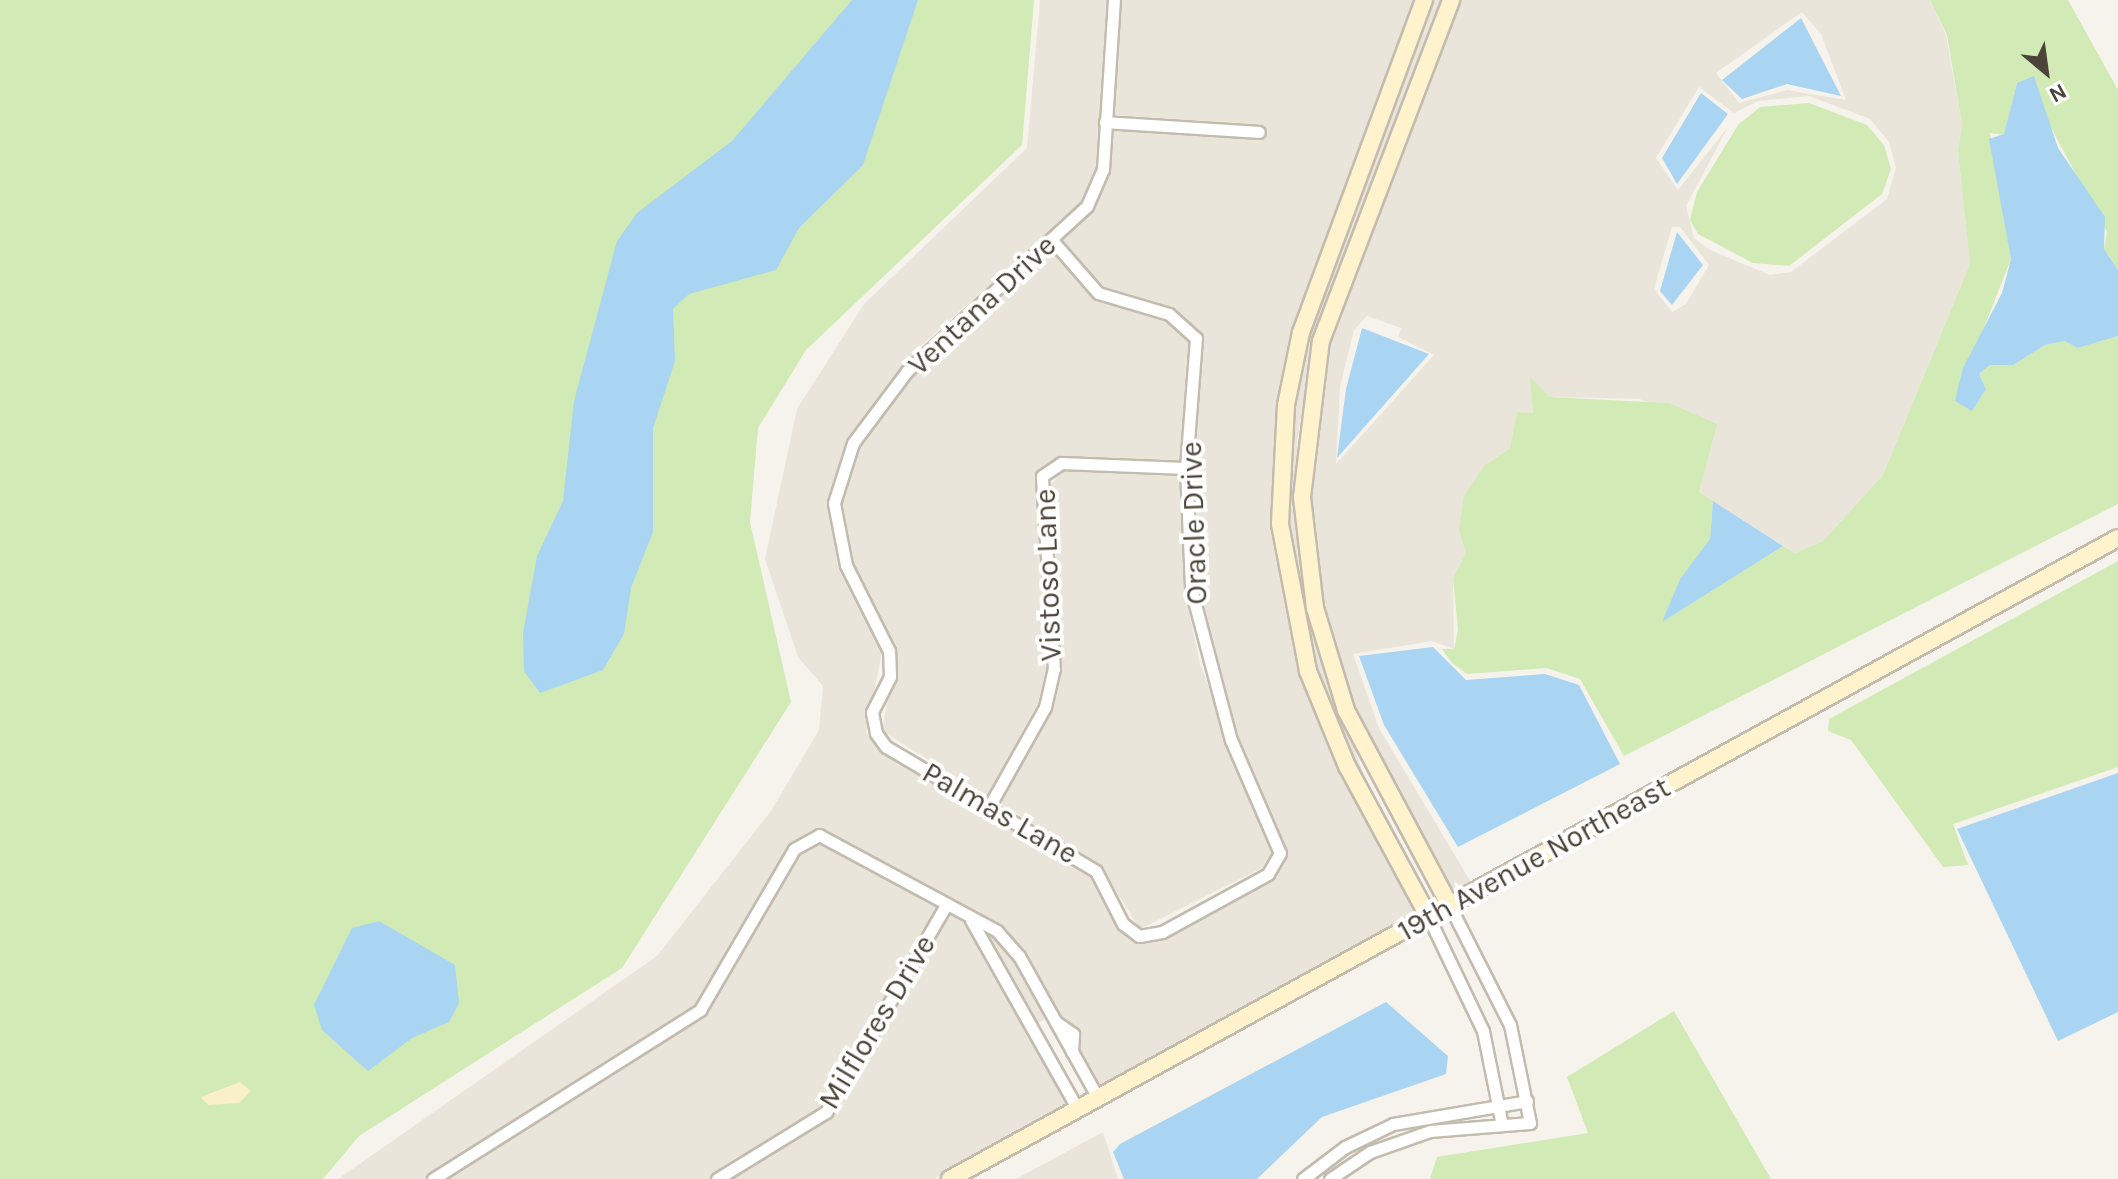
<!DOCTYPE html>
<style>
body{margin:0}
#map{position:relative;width:2118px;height:1179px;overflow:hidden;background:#f6f3ec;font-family:Karla,sans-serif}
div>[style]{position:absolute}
.residential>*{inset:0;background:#eae5da}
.green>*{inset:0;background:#d2eab5}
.sand>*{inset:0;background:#f9efc9}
.water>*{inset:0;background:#a9d4f2}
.roads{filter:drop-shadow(2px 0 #c2bbae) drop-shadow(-2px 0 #c2bbae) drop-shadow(0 2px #c2bbae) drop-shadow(0 -2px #c2bbae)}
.street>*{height:11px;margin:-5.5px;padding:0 5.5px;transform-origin:5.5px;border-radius:5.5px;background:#fff}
.secondary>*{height:16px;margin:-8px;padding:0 8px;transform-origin:8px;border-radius:8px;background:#fff3cd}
span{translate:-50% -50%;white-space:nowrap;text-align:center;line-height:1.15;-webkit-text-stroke:8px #fff;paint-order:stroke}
.street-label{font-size:30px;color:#4b4439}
.north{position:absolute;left:2006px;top:32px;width:80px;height:80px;-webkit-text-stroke:6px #fff;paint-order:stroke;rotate:151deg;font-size:22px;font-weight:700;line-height:32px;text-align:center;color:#4b4439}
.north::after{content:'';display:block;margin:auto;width:28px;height:36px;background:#4b4439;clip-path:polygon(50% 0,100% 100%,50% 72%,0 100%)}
</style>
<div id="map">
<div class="residential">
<i style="clip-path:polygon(1040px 0,1107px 0,1096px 167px,1082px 201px,922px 345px,847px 438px,828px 501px,841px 568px,882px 652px,866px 732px,884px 753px,1091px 876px,1117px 927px,1135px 942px,1165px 939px,1273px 878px,1287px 851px,1238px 738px,1197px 589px,1193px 469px,1203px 338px,1172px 308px,1102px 287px,1062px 241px,1094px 209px,1110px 173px,1112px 130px,1266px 139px,1265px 125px,1113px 115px,1121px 0,1417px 0,1294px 329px,1279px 403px,1273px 523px,1302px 673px,1341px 768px,1419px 913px,1100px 1089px,1079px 1054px,1078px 1029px,1054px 1014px,1028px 1029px,1068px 1106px,934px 1179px,338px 1179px,657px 956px,771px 811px,819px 730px,823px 686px,798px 657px,765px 559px,797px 409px,864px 304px,1027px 148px)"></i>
<i style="clip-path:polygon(1432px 0,1443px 0,1314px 339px,1297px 441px,1299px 556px,1308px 609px,1369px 792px,1315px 669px,1287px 524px,1292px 407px,1323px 286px)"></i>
<i style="clip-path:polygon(evenodd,1458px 0,1930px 0,1946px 35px,1962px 124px,1958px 151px,1970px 264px,1883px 475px,1823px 541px,1795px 553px,1699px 492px,1716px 423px,1639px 399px,1549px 397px,1531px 378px,1533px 414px,1517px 412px,1510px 448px,1485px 465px,1459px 531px,1466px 553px,1453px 578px,1454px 649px,1432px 641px,1353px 654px,1379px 728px,1472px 884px,1452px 895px,1352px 708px,1322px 607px,1309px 498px,1328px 344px,1458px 0,1802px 12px,1821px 34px,1846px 100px,1787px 90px,1739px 103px,1716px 73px,1802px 12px,1458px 0,1699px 87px,1734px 113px,1758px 101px,1809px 96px,1870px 119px,1889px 142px,1896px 168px,1887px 199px,1791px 272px,1770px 275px,1710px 250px,1694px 238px,1686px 206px,1728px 127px,1678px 190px,1656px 158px,1699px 87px,1458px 0,1672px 227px,1680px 227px,1709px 265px,1686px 304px,1672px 312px,1654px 289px,1672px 227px,1458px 0,1367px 316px,1401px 328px,1398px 337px,1434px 355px,1336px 464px,1340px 387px,1354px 330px,1367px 316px)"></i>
<i style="clip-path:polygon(1052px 250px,1096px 300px,1167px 321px,1189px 340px,1180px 461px,1060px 456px,1035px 473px,1047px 668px,1038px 703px,987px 796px,882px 731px,896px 652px,853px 563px,841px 504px,859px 447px,913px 377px)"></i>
<i style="clip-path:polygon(1063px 470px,1179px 475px,1184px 588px,1200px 664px,1273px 851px,1262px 868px,1140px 929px,1100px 865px,1000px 803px,1051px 711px,1060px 672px,1045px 492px)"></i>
<i style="clip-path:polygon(1103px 1132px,1118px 1179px,1016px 1179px)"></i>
</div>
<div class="green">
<i style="clip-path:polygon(0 0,1034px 0,1022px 145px,806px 350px,758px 428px,750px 522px,791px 702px,622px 968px,359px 1136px,323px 1179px,0 1179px)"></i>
<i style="clip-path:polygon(1930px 0,2068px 0,2118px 90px,2118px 270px,2104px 249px,2107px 232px,2026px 81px,2017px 83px,2004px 135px,1990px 133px,2011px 259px,1955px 401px,1972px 410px,1986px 389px,1979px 374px,1990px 365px,2013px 365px,2045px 345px,2064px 341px,2078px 348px,2118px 336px,2118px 504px,1624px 756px,1580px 679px,1546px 668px,1467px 674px,1452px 663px,1442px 649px,1454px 649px,1458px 630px,1453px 578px,1466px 553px,1459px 531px,1464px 496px,1485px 465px,1510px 448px,1517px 412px,1533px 413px,1530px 376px,1549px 397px,1669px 403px,1717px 424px,1699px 492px,1713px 501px,1710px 539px,1680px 579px,1663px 621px,1783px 546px,1795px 553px,1823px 541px,1883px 475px,1970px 264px,1958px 151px,1962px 124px,1947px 35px)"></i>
<i style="clip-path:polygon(1809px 103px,1867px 125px,1884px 145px,1891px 169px,1882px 194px,1789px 266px,1753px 263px,1698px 234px,1690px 220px,1697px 192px,1738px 125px,1760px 107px)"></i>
<i style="clip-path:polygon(2118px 561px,2118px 767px,1953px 824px,1968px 865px,1943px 867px,1851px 740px,1828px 731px,1829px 719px)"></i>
<i style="clip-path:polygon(1674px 1011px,1771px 1179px,1430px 1179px,1437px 1157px,1588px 1133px,1567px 1077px)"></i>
</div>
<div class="sand">
<i style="clip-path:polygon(240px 1082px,251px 1091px,239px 1103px,208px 1105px,201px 1097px)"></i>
</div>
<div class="water">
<i style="clip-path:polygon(852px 0,918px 0,863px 165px,799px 228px,776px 270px,689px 294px,673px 309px,675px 361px,653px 428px,653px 532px,631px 588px,624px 634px,603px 670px,540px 693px,524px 671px,523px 633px,537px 556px,563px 501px,574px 401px,617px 241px,637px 213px,732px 141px)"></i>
<i style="clip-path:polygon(1801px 18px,1841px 96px,1787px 84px,1742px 99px,1722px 80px)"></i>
<i style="clip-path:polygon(2034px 76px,2058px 148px,2105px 217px,2104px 249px,2118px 270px,2118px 336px,2078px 348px,2064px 341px,2045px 345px,2013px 365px,1990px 365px,1979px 374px,1986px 389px,1972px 411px,1955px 401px,1963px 368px,2002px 293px,2011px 259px,1989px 139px,2004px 134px,2017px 83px)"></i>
<i style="clip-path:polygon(1701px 93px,1728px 114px,1677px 184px,1662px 158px)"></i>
<i style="clip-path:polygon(1677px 232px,1703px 265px,1672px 305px,1660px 291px)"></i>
<i style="clip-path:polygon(1362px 328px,1429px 354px,1337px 458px,1346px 389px)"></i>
<i style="clip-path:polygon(1713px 501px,1783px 546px,1662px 622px,1680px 579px,1710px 539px)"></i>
<i style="clip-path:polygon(1433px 647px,1466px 680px,1545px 674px,1579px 685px,1620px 764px,1458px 847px,1384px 725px,1359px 656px)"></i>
<i style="clip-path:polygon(2118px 773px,2118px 1012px,2058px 1041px,1957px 829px)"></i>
<i style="clip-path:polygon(379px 921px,455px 965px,459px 1003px,449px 1022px,412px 1038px,368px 1071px,322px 1030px,314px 1005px,352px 928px)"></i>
<i style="clip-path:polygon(1386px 1002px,1448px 1056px,1446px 1074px,1322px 1117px,1257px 1179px,1124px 1179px,1113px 1152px,1120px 1144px)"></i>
</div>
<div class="roads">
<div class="street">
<i style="left:1105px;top:122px;width:154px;rotate:3.7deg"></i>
<i style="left:1052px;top:240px;width:70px;rotate:49deg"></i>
<i style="left:1098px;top:293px;width:74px;rotate:16.5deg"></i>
<i style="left:1169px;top:314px;width:36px;rotate:42deg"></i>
<i style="left:1196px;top:338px;width:130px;rotate:94.4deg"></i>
<i style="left:1186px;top:468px;width:121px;rotate:87.6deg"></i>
<i style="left:1191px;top:589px;width:156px;rotate:75.2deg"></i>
<i style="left:1231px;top:740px;width:123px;rotate:66.6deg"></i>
<i style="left:1280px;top:853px;width:24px;rotate:120deg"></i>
<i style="left:1268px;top:874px;width:121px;rotate:151.3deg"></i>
<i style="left:1162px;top:932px;width:23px;rotate:170deg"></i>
<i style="left:1139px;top:936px;width:20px;rotate:-143deg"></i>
<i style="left:1123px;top:924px;width:59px;rotate:-117deg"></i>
<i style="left:1096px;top:871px;width:244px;rotate:-149.4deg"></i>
<i style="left:886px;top:747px;width:17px;rotate:-126deg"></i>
<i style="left:876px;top:733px;width:21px;rotate:-101deg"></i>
<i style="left:872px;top:712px;width:39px;rotate:-63deg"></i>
<i style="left:890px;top:677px;width:26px;rotate:-92deg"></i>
<i style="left:889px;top:651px;width:96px;rotate:-116.6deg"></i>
<i style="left:846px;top:565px;width:63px;rotate:-101deg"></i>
<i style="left:834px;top:503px;width:63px;rotate:-72.4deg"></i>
<i style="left:853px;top:443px;width:90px;rotate:-53.1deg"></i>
<i style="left:907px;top:371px;width:244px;rotate:-42.5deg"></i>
<i style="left:1087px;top:206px;width:40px;rotate:-66.6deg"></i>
<i style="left:1103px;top:169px;width:169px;rotate:-86.3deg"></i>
<i style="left:990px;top:805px;width:112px;rotate:-60.7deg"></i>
<i style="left:1045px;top:707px;width:39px;rotate:-77deg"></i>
<i style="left:1054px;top:669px;width:193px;rotate:-93.6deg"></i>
<i style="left:1042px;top:476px;width:23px;rotate:-34deg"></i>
<i style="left:1061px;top:463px;width:125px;rotate:2.3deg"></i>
<i style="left:1428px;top:916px;width:127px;rotate:64.4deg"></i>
<i style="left:1483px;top:1031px;width:96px;rotate:78.6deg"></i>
<i style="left:971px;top:920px;width:218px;rotate:60.6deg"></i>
<i style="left:1056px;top:1022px;width:21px;rotate:35deg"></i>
<i style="left:1073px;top:1034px;width:18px;rotate:93deg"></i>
<i style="left:433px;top:1179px;width:316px;rotate:-32.3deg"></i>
<i style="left:700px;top:1010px;width:186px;rotate:-59.7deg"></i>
<i style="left:794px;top:849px;width:29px;rotate:-29deg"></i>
<i style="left:819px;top:835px;width:202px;rotate:28.3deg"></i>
<i style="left:997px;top:931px;width:33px;rotate:49deg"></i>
<i style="left:1019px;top:956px;width:162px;rotate:60.9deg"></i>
<i style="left:717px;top:1179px;width:128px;rotate:-31.6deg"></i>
<i style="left:826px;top:1112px;width:239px;rotate:-59.9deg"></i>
<i style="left:1303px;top:1179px;width:53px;rotate:-37.3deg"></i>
<i style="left:1345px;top:1147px;width:53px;rotate:-25.6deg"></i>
<i style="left:1393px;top:1124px;width:136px;rotate:-9.7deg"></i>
<i style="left:1330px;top:1179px;width:48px;rotate:-34deg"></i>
<i style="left:1370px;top:1152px;width:64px;rotate:-19.3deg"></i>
<i style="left:1430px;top:1131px;width:100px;rotate:-4.6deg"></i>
<i style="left:1530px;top:1123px;width:100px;rotate:-101.5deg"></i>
<i style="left:1510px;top:1025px;width:136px;rotate:-116.8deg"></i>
</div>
<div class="secondary">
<i style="left:1424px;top:0;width:354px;rotate:110.3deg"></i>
<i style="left:1301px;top:332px;width:75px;rotate:101.6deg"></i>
<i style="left:1286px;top:405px;width:119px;rotate:92.9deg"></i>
<i style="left:1280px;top:524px;width:150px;rotate:79.2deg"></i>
<i style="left:1308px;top:671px;width:103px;rotate:67.7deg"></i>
<i style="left:1347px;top:766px;width:170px;rotate:61.6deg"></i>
<i style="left:1449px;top:904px;width:220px;rotate:-118deg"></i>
<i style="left:1346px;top:710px;width:107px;rotate:-106.9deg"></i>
<i style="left:1315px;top:608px;width:112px;rotate:-96.7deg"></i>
<i style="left:1302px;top:497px;width:157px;rotate:-83.1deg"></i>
<i style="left:1321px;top:341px;width:365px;rotate:-69.1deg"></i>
<i style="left:950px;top:1179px;width:1332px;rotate:-28.76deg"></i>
</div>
</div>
<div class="street-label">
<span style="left:982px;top:305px;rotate:-43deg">Ventana Drive</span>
<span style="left:1194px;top:523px;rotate:-92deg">Oracle Drive</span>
<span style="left:1048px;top:575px;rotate:-92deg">Vistoso Lane</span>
<span style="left:1000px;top:813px;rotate:30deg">Palmas Lane</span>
<span style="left:1534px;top:859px;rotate:-29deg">19th Avenue Northeast</span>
<span style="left:877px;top:1022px;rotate:-59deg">Milflores Drive</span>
</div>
<div class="north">N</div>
</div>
